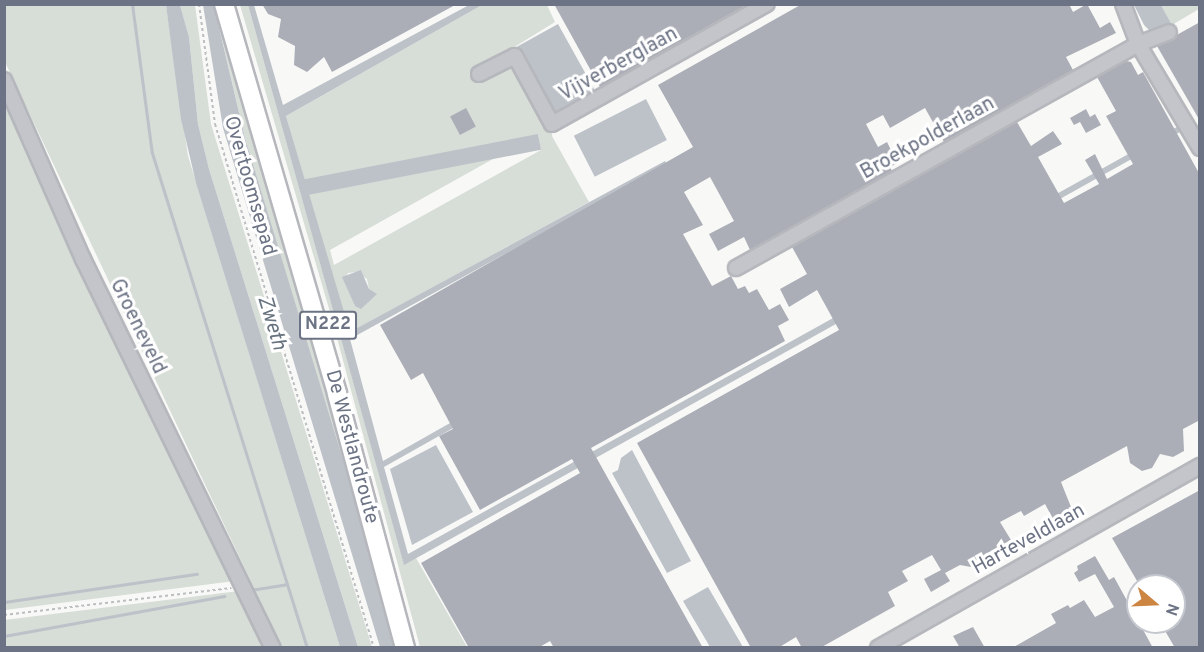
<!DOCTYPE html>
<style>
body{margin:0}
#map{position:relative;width:1204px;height:652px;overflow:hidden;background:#f8f9f7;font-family:Overpass,sans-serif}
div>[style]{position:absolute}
.green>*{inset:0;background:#d7ddd7}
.water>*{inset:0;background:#bdc2c9;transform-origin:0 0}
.stream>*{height:3px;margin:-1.5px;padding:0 1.5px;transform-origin:1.5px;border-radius:1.5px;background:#bdc2c9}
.building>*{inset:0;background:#abaeb6;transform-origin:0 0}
.path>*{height:2px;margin-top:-1px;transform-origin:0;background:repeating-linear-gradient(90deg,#bbbdc0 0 3px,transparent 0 6px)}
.roads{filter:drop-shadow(2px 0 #b5b7bc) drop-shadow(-2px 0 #b5b7bc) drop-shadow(0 2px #b5b7bc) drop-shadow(0 -2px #b5b7bc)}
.minor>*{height:14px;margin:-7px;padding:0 7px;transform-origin:7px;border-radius:7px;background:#c3c5ca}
.major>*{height:18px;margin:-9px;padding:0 9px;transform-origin:9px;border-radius:9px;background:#fff}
span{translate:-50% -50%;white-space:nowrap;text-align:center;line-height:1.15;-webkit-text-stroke:6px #fff;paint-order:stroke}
.shield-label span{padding:2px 4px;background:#fff;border:2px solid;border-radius:4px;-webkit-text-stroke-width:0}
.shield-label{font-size:18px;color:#6c7384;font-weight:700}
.street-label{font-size:20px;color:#6c7384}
.water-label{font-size:21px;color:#67737f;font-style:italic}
.frame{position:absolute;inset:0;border:6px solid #6c7384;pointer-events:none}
.north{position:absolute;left:1126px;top:574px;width:60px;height:60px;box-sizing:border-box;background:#fff;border:2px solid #c4c7ce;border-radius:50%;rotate:109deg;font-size:16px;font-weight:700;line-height:24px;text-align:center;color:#6c7384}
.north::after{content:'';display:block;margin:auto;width:21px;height:27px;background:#cd8542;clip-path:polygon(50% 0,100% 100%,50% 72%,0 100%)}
</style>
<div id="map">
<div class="green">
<i style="clip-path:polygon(5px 5px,166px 5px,188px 156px,340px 647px,282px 647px,5px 62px)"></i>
<i style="clip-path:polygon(180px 5px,195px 5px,211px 124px,372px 647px,358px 647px,209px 169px,198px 124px,189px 37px)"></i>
<i style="clip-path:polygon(214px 5px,221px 5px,315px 329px,383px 601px,245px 138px)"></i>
<i style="clip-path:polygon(240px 5px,248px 5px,404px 564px,416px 558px,467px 647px,420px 647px,330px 312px)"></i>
<i style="clip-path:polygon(evenodd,482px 5px,547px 5px,555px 22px,516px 46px,554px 120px,552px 136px,589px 202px,349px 333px,286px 116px,482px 5px,538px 134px,541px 150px,334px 265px,330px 250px,538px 134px,482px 5px,357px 272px,367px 279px,369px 289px,355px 306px,345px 279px,348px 273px,357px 272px)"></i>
<i style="clip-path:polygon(1161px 5px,1199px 5px,1199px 9px,1172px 25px)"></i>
<i style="clip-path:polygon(4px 95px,235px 581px,5px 610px)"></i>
<i style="clip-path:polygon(239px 591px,266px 647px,5px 647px,4px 620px)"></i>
</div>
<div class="water">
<i style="clip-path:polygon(166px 5px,180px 5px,189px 37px,198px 124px,209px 169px,358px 647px,340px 647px,196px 183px,181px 119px)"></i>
<i style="clip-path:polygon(203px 5px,214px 6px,245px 138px,360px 516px,396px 647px,380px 647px,223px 128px)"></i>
<i style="clip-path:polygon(248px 5px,254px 5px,283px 105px,469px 5px,482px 5px,286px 116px,350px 332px,665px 161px,667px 165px,350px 339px,383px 461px,685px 290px,689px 295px,384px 467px,408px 554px,1177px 127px,1180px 132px,404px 565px)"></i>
<i style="clip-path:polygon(1134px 5px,1161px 5px,1172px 25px,1154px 35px,1144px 25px)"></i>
<i style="left:558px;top:24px;width:77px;height:48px;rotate:61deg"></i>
<i style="left:646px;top:99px;width:46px;height:81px;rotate:63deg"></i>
<i style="left:538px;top:134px;width:16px;height:239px;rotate:79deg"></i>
<i style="clip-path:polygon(361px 270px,369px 289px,377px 294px,361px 309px,355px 306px,342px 277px)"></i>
<i style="clip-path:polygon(436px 445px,473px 512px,412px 545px,390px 469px)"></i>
<i style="clip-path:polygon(632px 450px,691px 561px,667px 573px,612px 473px,618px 470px,621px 458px)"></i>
<i style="clip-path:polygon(708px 587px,743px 647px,710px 647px,683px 601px)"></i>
</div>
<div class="stream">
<i style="left:132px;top:4px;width:150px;rotate:82.4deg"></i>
<i style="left:152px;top:153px;width:519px;rotate:72.61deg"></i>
<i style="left:250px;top:590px;width:37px;rotate:-9deg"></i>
<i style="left:4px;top:602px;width:195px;rotate:-8.3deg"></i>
<i style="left:4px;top:636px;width:224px;rotate:-10.3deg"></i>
</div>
<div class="building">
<i style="clip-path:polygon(262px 4px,457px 4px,332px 72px,324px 57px,307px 72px,294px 65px,295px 46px,278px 37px,281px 19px,268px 14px)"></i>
<i style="clip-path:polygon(554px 4px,748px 4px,600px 87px)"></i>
<i style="clip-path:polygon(802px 4px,1069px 4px,1073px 12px,1087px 4px,1100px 28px,1110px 22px,1116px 33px,1066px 57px,1073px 70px,944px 142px,925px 108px,890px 128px,883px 115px,866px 124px,878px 147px,887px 142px,892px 152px,909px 142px,916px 153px,890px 167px,892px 171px,750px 250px,744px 237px,718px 251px,709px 234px,734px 221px,710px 177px,684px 192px,703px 225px,683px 234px,712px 286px,731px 276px,738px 289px,745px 286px,749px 293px,757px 289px,769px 310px,780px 304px,789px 320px,778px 326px,785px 341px,591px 448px,703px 648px,554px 648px,550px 641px,538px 648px,469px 648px,421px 563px,580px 473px,572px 459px,480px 510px,439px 436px,453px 429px,423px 373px,411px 380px,380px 325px,693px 147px,658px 85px)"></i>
<i style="clip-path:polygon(1200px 22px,1200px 121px,1157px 46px)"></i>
<i style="clip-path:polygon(1126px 61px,1131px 62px,1138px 75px,1143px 72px,1200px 175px,1200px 420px,1183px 429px,1184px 451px,1173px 457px,1160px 454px,1152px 468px,1142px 471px,1130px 463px,1127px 446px,1061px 482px,1073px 512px,1053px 519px,1045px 504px,1024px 516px,1021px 511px,1000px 522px,1011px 540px,977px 559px,971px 567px,960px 565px,945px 573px,950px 581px,931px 592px,924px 579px,941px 570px,932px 555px,902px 571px,908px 581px,888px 592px,895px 606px,820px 648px,802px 648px,796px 637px,778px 648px,751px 648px,637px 443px,839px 330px,817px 290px,789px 307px,780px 289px,807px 274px,792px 247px,1017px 122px,1031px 146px,1053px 131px,1062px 144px,1038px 157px,1064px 203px,1099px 184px,1085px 160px,1095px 154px,1107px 179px,1133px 164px,1106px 116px,1116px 111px,1097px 77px)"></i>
<i style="left:466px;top:108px;width:21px;height:18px;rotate:62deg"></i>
<i style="clip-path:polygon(1086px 109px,1090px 117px,1095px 114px,1101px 125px,1086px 133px,1080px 122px,1074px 125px,1070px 118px)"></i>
<i style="clip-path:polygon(1200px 490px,1200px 648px,1175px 648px,1160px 622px,1174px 622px,1174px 586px,1140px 586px,1112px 538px)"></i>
<i style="clip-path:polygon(1095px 556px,1109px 580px,1114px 577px,1153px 648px,1012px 648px,1056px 623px,1051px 614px,1068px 605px,1070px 608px,1084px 600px,1095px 617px,1114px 607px,1095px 574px,1079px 582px,1074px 573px,1078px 570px,1077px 566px)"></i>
<i style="clip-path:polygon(973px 627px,985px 648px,960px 648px,953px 636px)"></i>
</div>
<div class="path">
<i style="left:199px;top:4px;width:121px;rotate:82.4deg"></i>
<i style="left:215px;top:124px;width:548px;rotate:73.12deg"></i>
<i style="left:4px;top:615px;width:229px;rotate:-6.8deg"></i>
</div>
<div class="roads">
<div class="minor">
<i style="left:1123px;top:4px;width:43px;rotate:69.4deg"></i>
<i style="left:1138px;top:44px;width:121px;rotate:59.2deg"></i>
<i style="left:479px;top:74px;width:40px;rotate:-26.6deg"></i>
<i style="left:515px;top:56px;width:77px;rotate:61.4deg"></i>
<i style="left:552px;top:124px;width:246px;rotate:-29.2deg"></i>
<i style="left:4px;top:80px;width:196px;rotate:66.2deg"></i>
<i style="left:83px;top:259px;width:433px;rotate:64deg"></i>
<i style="left:736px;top:268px;width:460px;rotate:-29.1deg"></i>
<i style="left:1138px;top:44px;width:33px;rotate:-21deg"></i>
<i style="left:878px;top:648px;width:370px;rotate:-29.5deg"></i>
</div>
<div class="major">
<i style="left:224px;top:4px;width:406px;rotate:73.8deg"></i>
<i style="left:337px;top:394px;width:263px;rotate:75deg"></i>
</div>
</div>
<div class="shield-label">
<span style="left:328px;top:325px">N222</span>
</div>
<div class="street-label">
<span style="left:619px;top:65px;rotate:-29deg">Vijverberglaan</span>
<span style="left:928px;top:139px;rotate:-29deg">Broekpolderlaan</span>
<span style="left:249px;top:186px;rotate:74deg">Overtoomsepad</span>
<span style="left:137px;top:327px;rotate:64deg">Groeneveld</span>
<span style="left:351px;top:447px;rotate:75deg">De Westlandroute</span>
<span style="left:1029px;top:540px;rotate:-29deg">Harteveldlaan</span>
</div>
<div class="water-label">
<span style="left:271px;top:323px;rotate:73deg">Zweth</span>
</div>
<div class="frame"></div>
<div class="north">N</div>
</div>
